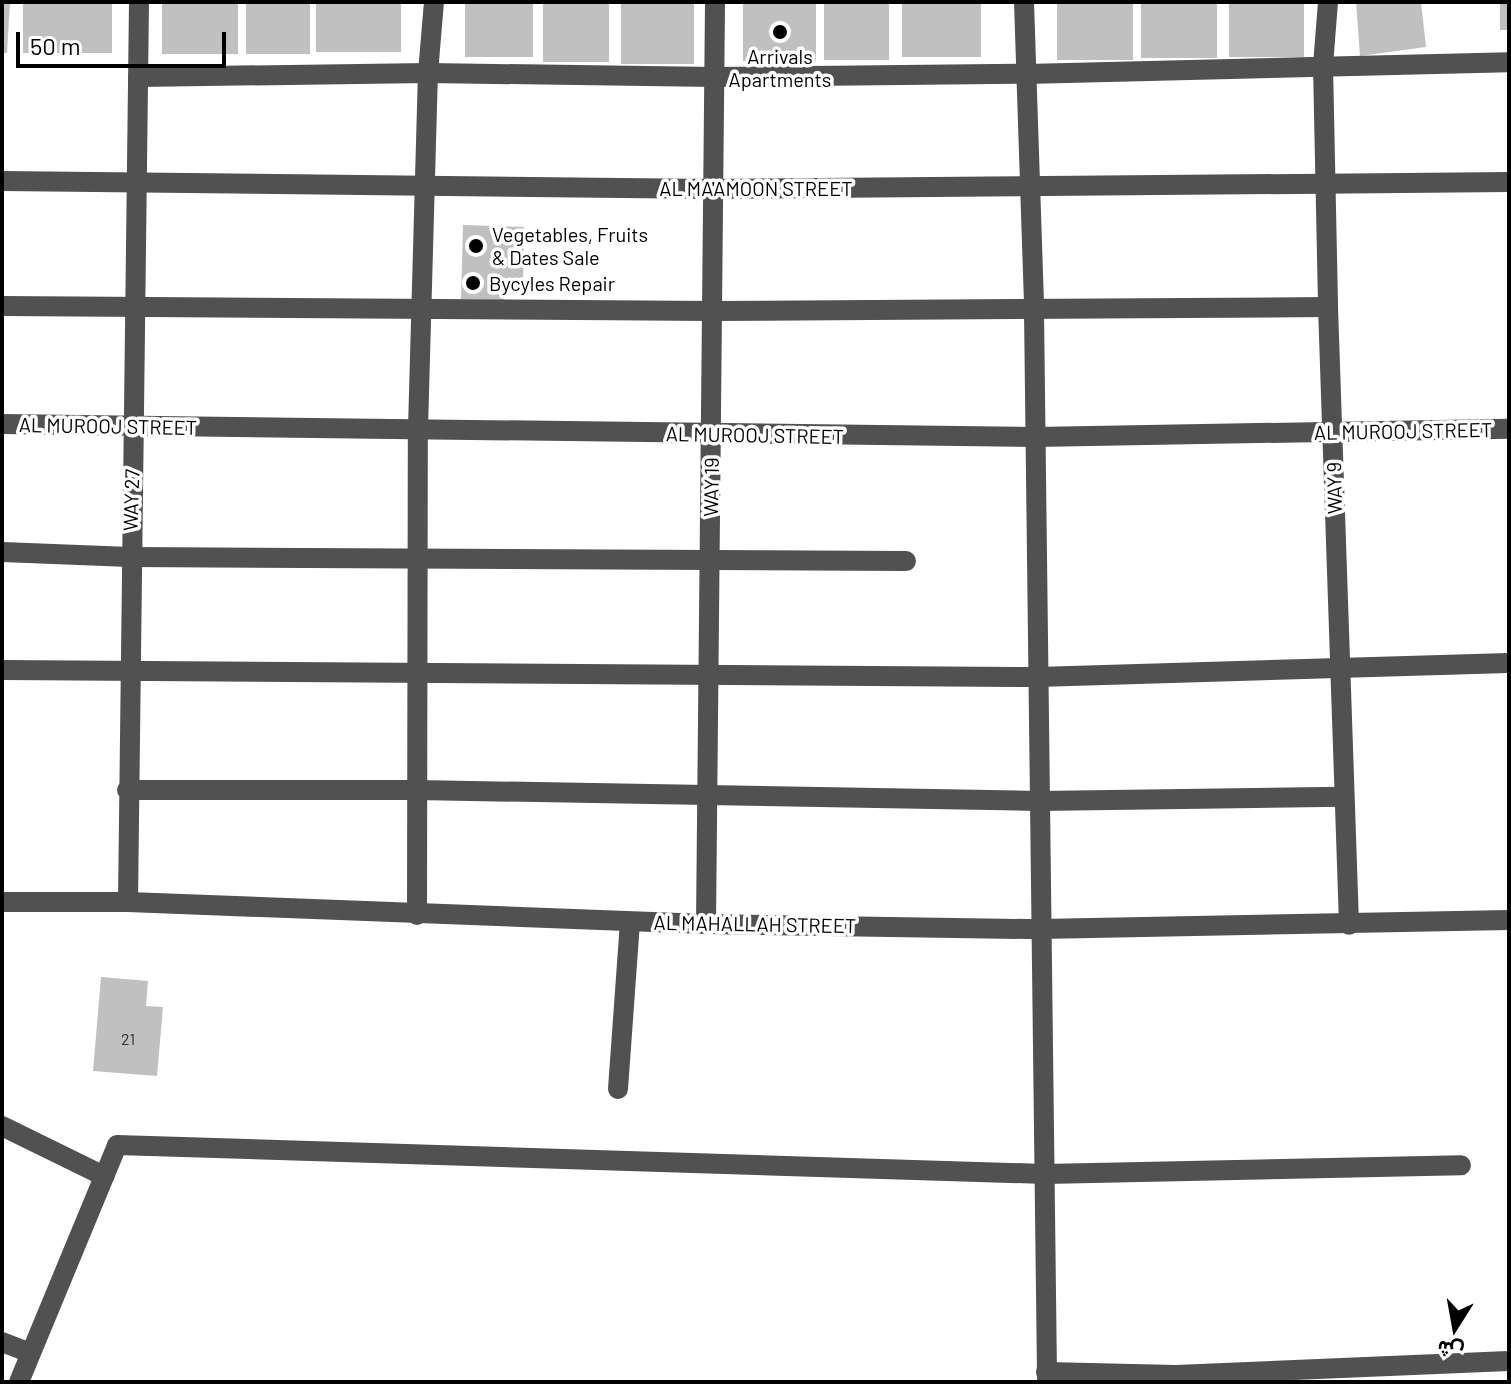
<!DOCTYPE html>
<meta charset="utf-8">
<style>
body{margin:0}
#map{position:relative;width:1511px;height:1384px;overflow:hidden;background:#fff;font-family:Barlow,Vazirmatn,sans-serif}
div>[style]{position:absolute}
.building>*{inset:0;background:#c0c0c0;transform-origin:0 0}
.minor>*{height:20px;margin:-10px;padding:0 10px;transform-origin:10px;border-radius:10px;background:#515151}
.dots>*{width:22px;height:22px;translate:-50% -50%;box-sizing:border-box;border:4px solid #fff;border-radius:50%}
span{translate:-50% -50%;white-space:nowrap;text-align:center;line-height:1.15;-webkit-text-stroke:7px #fff;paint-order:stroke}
.number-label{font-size:16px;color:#303030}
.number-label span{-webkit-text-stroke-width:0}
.poi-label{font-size:20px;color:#000}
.left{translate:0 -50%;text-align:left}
.street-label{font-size:20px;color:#000}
.frame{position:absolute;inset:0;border:4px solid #000;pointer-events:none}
.north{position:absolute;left:1415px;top:1288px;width:80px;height:80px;-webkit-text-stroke:6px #fff;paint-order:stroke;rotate:191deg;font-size:22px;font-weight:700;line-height:32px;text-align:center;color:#000}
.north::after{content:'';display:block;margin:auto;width:28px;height:36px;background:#000;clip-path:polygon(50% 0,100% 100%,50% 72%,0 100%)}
.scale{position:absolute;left:16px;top:32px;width:210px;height:36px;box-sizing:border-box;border:4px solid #000;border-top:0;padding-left:10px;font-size:24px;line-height:28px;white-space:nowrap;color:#000;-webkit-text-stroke:6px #fff;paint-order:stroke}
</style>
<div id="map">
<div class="building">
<i style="clip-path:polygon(2px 2px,10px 2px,7px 53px,2px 53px)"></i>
<i style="left:23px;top:2px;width:89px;height:51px"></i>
<i style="left:162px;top:2px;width:76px;height:52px"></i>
<i style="left:246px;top:2px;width:64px;height:52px"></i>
<i style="left:316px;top:2px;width:85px;height:50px"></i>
<i style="left:465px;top:2px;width:68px;height:55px"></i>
<i style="left:543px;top:2px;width:66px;height:60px"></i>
<i style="left:621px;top:2px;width:73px;height:62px"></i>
<i style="left:743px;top:2px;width:73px;height:59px"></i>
<i style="left:824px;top:2px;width:65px;height:58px"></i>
<i style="left:902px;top:2px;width:79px;height:55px"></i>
<i style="left:1057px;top:2px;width:76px;height:58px"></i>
<i style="left:1141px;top:2px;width:76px;height:56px"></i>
<i style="left:1229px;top:2px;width:75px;height:55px"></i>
<i style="clip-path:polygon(1356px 2px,1421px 2px,1426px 47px,1360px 56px)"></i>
<i style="left:1500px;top:2px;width:9px;height:28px"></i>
<i style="clip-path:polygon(463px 225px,524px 227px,523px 283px,504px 283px,504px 300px,461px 299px)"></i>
<i style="clip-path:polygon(101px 977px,148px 981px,146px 1006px,163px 1007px,157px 1076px,93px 1071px)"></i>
</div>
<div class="minor">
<i style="left:1024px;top:2px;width:309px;rotate:88.1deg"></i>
<i style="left:1034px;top:311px;width:1071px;rotate:89.3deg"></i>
<i style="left:1328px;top:2px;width:63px;rotate:94.5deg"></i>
<i style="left:1323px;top:65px;width:242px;rotate:88.8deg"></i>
<i style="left:1328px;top:307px;width:618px;rotate:88.05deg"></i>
<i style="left:138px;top:77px;width:290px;rotate:-0.8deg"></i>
<i style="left:428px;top:73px;width:287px;rotate:0.8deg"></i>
<i style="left:715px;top:77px;width:311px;rotate:-0.6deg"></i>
<i style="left:1026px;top:74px;width:483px;rotate:-1.4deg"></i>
<i style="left:2px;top:181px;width:711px;rotate:0.64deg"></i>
<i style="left:713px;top:189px;width:796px;rotate:-0.5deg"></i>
<i style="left:2px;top:306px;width:710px;rotate:0.4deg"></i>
<i style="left:712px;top:311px;width:616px;rotate:-0.37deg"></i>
<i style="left:2px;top:424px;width:1033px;rotate:0.72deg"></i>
<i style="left:1035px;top:437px;width:474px;rotate:-1deg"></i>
<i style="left:2px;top:552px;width:128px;rotate:2.2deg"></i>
<i style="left:130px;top:557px;width:776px;rotate:0.3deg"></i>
<i style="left:2px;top:670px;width:1035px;rotate:0.39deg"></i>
<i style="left:1037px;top:677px;width:472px;rotate:-1.7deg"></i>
<i style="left:127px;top:790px;width:290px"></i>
<i style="left:417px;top:790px;width:622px;rotate:1.01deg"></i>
<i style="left:1039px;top:801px;width:304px;rotate:-0.8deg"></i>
<i style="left:2px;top:902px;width:126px"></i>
<i style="left:128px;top:902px;width:578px;rotate:2.18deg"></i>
<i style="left:706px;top:924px;width:334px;rotate:0.9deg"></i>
<i style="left:1040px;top:929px;width:469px;rotate:-1.1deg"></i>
<i style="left:128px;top:902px;width:900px;rotate:-89.3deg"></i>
<i style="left:417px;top:915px;width:486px;rotate:-89.9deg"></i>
<i style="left:418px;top:429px;width:356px;rotate:-88.4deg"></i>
<i style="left:428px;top:73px;width:71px;rotate:-85.2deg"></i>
<i style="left:706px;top:924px;width:922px;rotate:-89.44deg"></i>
<i style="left:618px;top:1089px;width:167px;rotate:-85.9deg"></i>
<i style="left:2px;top:1126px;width:114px;rotate:26.1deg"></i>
<i style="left:2px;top:1342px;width:30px;rotate:21deg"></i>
<i style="left:1046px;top:1372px;width:130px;rotate:1.3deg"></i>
<i style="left:1176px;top:1375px;width:333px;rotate:-2.4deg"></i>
<i style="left:19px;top:1382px;width:256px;rotate:-67.5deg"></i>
<i style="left:117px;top:1145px;width:928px;rotate:1.79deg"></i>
<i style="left:1045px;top:1174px;width:416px;rotate:-1.2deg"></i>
</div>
<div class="dots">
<i style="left:780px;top:32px;background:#000"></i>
<i style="left:476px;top:246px;background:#000"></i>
<i style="left:473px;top:283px;background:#000"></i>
</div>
<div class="number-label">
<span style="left:128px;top:1039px">21</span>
</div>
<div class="poi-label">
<span style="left:780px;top:68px">Arrivals<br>Apartments</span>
<span class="left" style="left:492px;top:246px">Vegetables, Fruits<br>&amp; Dates Sale</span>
<span class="left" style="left:489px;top:283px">Bycyles Repair</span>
</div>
<div class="street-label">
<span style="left:756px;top:188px">AL MA'AMOON STREET</span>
<span style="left:108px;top:426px;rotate:1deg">AL MUROOJ STREET</span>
<span style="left:1403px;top:431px;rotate:-1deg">AL MUROOJ STREET</span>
<span style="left:755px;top:435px;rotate:1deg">AL MUROOJ STREET</span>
<span style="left:711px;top:487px;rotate:-89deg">WAY 19</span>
<span style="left:1334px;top:488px;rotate:-91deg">WAY 9</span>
<span style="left:131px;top:500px;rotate:-88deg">WAY 27</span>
<span style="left:755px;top:924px;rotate:1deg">AL MAHALLAH STREET</span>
</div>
<div class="frame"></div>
<div class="north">ش</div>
<div class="scale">50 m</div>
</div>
